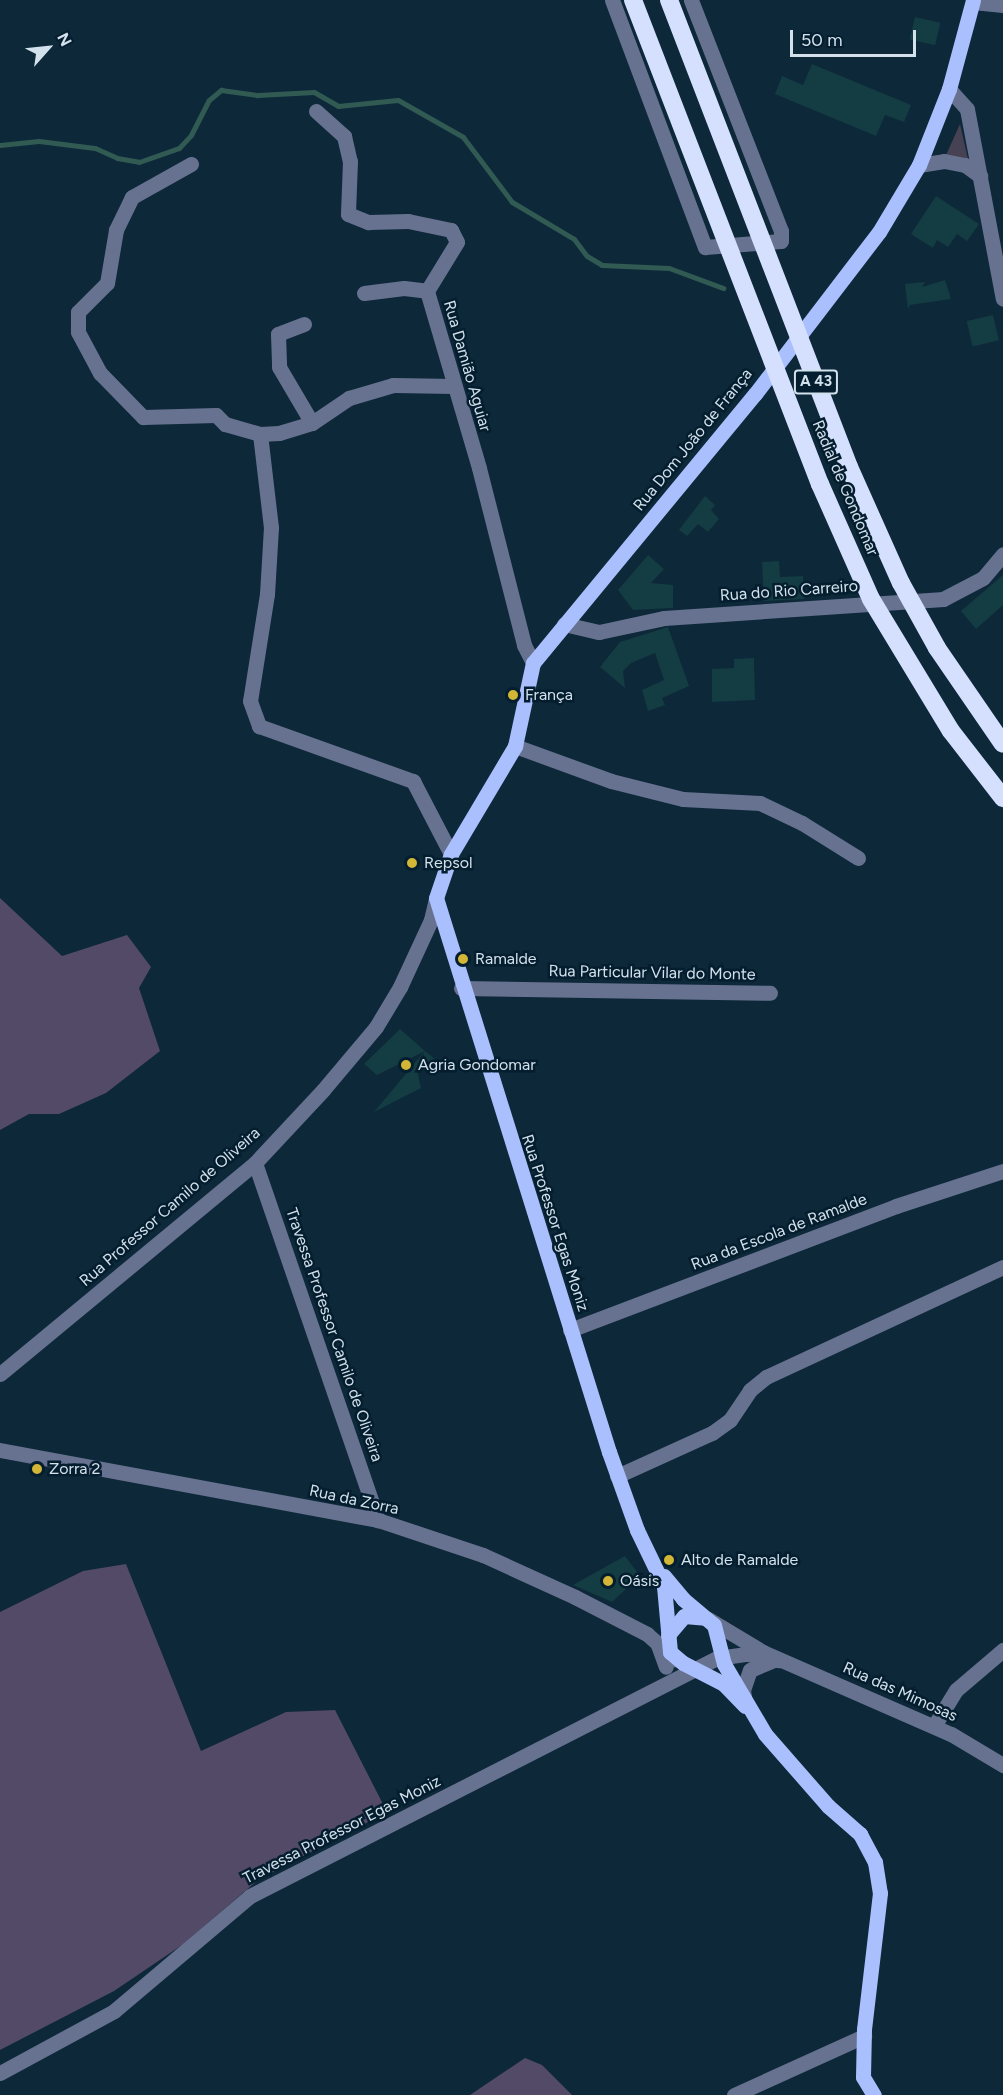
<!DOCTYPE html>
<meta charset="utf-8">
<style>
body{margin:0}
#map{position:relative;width:1003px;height:2095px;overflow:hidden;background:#0d2839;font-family:Figtree,sans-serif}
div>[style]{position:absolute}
.green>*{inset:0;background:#464153}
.forest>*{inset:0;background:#524a66}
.stream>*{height:5px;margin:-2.5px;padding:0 2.5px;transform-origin:2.5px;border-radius:2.5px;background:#315a53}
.building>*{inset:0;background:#143c43;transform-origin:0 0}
.minor>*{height:15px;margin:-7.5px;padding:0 7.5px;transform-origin:7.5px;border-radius:7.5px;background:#677290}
.major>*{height:15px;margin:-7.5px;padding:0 7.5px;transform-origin:7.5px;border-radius:7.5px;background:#aabffd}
.highway>*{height:18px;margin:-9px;padding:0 9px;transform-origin:9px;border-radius:9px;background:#d5e0fe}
.dots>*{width:16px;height:16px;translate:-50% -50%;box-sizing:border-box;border:3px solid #041e2f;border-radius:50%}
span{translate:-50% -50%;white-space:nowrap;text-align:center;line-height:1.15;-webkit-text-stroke:5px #041e2f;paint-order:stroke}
.shield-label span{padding:2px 4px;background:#041e2f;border:2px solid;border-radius:4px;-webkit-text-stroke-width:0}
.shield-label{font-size:15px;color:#d2e1ec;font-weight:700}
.street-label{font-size:16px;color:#d2e1ec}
.poi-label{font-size:16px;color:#d2e1ec}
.left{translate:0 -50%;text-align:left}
.north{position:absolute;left:18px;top:18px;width:60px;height:60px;-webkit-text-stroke:4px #041e2f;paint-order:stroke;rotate:63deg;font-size:16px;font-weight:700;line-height:24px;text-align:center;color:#d2e1ec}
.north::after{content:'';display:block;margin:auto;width:21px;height:27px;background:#d2e1ec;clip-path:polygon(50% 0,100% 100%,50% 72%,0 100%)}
.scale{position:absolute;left:790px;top:30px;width:126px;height:27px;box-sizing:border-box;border:3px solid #d2e1ec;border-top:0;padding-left:8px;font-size:18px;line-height:21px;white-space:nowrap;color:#d2e1ec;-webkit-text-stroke:4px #041e2f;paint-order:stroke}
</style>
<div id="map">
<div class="green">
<i style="clip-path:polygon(960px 124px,968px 159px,967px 160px,946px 155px)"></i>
</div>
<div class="forest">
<i style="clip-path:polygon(0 898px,62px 956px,127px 935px,151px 967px,139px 988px,160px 1051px,106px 1093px,59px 1114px,29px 1114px,0 1130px)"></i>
<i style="clip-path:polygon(126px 1564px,201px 1751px,286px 1712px,335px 1710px,387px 1812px,258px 1880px,182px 1945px,114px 1991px,0 2050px,0 1612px,83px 1571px)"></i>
<i style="clip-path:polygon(525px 2058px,542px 2065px,572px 2095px,470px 2095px)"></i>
</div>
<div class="stream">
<i style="left:0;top:145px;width:39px;rotate:-6deg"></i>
<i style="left:39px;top:141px;width:56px;rotate:7.1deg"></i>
<i style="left:95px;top:148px;width:24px;rotate:24deg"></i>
<i style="left:117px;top:158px;width:22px;rotate:10deg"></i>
<i style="left:139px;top:162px;width:42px;rotate:-19.3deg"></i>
<i style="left:179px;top:148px;width:18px;rotate:-47deg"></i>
<i style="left:191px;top:135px;width:39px;rotate:-63deg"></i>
<i style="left:209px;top:100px;width:16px;rotate:-40deg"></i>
<i style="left:221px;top:90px;width:37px;rotate:8deg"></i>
<i style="left:258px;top:95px;width:56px;rotate:-3.1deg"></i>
<i style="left:314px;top:92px;width:28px;rotate:30deg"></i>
<i style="left:338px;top:106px;width:60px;rotate:-5.7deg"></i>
<i style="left:398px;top:100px;width:75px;rotate:29.6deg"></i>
<i style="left:463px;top:137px;width:81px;rotate:53deg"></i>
<i style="left:512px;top:202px;width:72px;rotate:30.8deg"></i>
<i style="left:574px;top:239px;width:21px;rotate:53deg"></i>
<i style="left:587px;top:256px;width:17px;rotate:31deg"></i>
<i style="left:602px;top:265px;width:67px;rotate:2.6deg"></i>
<i style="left:669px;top:268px;width:58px;rotate:20.3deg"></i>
</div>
<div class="building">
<i style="left:915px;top:17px;width:26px;height:23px;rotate:13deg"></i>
<i style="clip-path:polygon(812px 64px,911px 105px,904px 122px,885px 115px,876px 136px,775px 94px,782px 76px,803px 85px)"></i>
<i style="clip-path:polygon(936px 196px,979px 224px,967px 241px,957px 234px,948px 247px,937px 240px,933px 248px,911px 234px)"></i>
<i style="clip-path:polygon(945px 280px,951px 299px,910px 305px,908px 309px,905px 284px,925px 282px,922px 287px)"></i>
<i style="left:993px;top:315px;width:26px;height:27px;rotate:77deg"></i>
<i style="clip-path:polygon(705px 496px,715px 505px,711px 510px,719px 519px,708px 532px,698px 524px,687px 536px,679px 530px)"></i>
<i style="clip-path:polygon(648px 555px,664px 569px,651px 583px,673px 585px,673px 608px,633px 610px,618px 590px)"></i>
<i style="clip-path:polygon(779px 561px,780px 577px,803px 576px,804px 599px,764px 601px,762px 562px)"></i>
<i style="clip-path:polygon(1003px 575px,1003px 605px,976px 629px,961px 611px)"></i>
<i style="clip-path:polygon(668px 627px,689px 686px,662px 698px,665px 705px,648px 711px,642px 690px,664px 680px,655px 653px,631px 663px,623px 671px,625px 688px,600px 667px,620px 642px)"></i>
<i style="clip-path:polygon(754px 658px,755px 700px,712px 702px,712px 669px,734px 668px,734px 659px)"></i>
<i style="clip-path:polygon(400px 1029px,425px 1051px,377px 1075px,364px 1064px)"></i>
<i style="clip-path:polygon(425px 1051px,442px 1065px,417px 1070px,421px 1088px,374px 1112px)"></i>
<i style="clip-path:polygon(625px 1556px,640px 1576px,612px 1602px,573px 1585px)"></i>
</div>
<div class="minor">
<i style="left:612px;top:0;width:264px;rotate:69.4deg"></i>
<i style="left:705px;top:247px;width:76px;rotate:-4.5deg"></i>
<i style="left:781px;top:241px;width:10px;rotate:-90deg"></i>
<i style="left:781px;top:231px;width:248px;rotate:-111.3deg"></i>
<i style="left:973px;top:2px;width:30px;rotate:6deg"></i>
<i style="left:949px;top:89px;width:27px;rotate:48deg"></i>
<i style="left:967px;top:109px;width:193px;rotate:79.3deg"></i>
<i style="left:316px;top:111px;width:38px;rotate:42deg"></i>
<i style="left:344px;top:136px;width:26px;rotate:77deg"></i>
<i style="left:350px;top:161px;width:53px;rotate:92.2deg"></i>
<i style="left:348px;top:214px;width:22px;rotate:22deg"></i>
<i style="left:368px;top:222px;width:40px;rotate:-1.4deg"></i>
<i style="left:408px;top:221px;width:44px;rotate:11.8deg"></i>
<i style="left:451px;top:230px;width:13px;rotate:63deg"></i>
<i style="left:457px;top:242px;width:57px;rotate:121.5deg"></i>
<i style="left:427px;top:291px;width:184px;rotate:73.6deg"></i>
<i style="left:479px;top:468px;width:183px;rotate:75.7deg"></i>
<i style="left:524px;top:645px;width:20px;rotate:63deg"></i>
<i style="left:191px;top:164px;width:68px;rotate:150.8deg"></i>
<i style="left:132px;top:197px;width:37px;rotate:116deg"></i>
<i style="left:116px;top:230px;width:54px;rotate:99.6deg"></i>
<i style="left:107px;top:283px;width:41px;rotate:135deg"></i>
<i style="left:78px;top:312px;width:20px;rotate:90deg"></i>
<i style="left:78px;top:332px;width:47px;rotate:61.8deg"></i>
<i style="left:100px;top:373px;width:62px;rotate:45.7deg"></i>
<i style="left:143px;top:417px;width:73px;rotate:-1.6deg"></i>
<i style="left:216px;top:415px;width:13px;rotate:45deg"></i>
<i style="left:225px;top:424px;width:36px;rotate:16deg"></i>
<i style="left:260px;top:434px;width:19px;rotate:-3deg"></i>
<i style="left:279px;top:433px;width:34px;rotate:-17deg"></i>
<i style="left:312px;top:423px;width:45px;rotate:-34deg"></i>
<i style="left:349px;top:398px;width:46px;rotate:-16.5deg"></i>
<i style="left:393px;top:385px;width:61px;rotate:0.9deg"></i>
<i style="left:919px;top:165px;width:25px;rotate:-9deg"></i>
<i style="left:944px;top:161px;width:21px;rotate:11deg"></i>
<i style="left:965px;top:165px;width:19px;rotate:36deg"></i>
<i style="left:364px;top:293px;width:40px;rotate:-7.1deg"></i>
<i style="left:404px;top:288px;width:23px;rotate:7deg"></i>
<i style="left:304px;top:324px;width:28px;rotate:159deg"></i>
<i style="left:278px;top:334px;width:33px;rotate:88deg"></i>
<i style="left:279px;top:367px;width:65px;rotate:59.5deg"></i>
<i style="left:260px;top:434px;width:94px;rotate:83.3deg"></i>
<i style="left:271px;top:527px;width:67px;rotate:93.4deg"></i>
<i style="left:267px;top:594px;width:108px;rotate:99deg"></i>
<i style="left:250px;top:701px;width:27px;rotate:70deg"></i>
<i style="left:259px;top:726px;width:164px;rotate:19.7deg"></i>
<i style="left:413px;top:781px;width:82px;rotate:62.5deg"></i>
<i style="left:564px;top:624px;width:36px;rotate:13deg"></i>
<i style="left:599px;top:632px;width:66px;rotate:-12.2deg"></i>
<i style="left:664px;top:618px;width:280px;rotate:-3.9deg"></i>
<i style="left:943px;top:599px;width:45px;rotate:-27.7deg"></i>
<i style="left:983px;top:578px;width:31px;rotate:-50deg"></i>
<i style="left:515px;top:746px;width:102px;rotate:20deg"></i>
<i style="left:611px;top:781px;width:74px;rotate:14deg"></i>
<i style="left:683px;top:799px;width:77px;rotate:3deg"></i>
<i style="left:760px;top:803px;width:47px;rotate:25.5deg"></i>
<i style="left:802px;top:823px;width:66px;rotate:32deg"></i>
<i style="left:461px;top:988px;width:309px;rotate:0.9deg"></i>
<i style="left:255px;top:1163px;width:378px;rotate:71deg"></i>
<i style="left:570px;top:1330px;width:349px;rotate:-20.8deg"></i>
<i style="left:896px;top:1206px;width:113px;rotate:-18.1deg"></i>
<i style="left:0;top:1374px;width:331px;rotate:-39.6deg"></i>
<i style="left:255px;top:1163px;width:100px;rotate:-47deg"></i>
<i style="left:323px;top:1090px;width:82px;rotate:-49.9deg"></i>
<i style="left:376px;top:1027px;width:47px;rotate:-59deg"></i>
<i style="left:400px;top:987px;width:74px;rotate:-65.2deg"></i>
<i style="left:431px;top:920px;width:23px;rotate:-77deg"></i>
<i style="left:0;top:1450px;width:384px;rotate:10.5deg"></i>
<i style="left:378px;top:1520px;width:111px;rotate:18.4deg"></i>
<i style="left:483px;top:1555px;width:101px;rotate:24.5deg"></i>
<i style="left:575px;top:1597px;width:81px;rotate:27.2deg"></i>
<i style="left:647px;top:1634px;width:38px;rotate:42deg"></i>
<i style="left:617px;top:1476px;width:104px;rotate:-24.4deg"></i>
<i style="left:712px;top:1433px;width:22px;rotate:-36deg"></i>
<i style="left:730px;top:1420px;width:36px;rotate:-56deg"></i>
<i style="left:750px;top:1390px;width:21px;rotate:-39deg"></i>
<i style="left:766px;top:1377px;width:261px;rotate:-24.9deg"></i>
<i style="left:708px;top:1619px;width:64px;rotate:31deg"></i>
<i style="left:763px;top:1652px;width:205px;rotate:23.6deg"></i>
<i style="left:951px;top:1734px;width:61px;rotate:30.8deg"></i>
<i style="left:658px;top:1645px;width:23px;rotate:70deg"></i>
<i style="left:745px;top:1703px;width:13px;rotate:-99deg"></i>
<i style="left:743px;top:1690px;width:21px;rotate:-71deg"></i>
<i style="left:750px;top:1670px;width:25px;rotate:-23deg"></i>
<i style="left:934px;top:1726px;width:42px;rotate:-58.6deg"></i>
<i style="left:956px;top:1690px;width:62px;rotate:-40.4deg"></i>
<i style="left:0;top:2073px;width:130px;rotate:-28.5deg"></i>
<i style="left:114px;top:2011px;width:178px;rotate:-40.2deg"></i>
<i style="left:250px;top:1896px;width:524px;rotate:-27.01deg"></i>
<i style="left:717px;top:1658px;width:30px;rotate:-8deg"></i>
<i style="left:747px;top:1654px;width:33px;rotate:11deg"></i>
<i style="left:734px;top:2095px;width:143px;rotate:-24.4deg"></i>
</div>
<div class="major">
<i style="left:664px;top:1576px;width:30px;rotate:50deg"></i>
<i style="left:683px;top:1599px;width:40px;rotate:40deg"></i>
<i style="left:714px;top:1625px;width:40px;rotate:75.6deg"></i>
<i style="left:724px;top:1664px;width:81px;rotate:59.6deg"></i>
<i style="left:765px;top:1734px;width:96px;rotate:48.8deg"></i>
<i style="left:828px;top:1806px;width:43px;rotate:41.2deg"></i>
<i style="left:860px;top:1834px;width:32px;rotate:62deg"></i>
<i style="left:875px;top:1862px;width:31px;rotate:81deg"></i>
<i style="left:880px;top:1893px;width:137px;rotate:96.7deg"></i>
<i style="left:864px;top:2029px;width:48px;rotate:91.2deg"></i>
<i style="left:863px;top:2077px;width:21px;rotate:59deg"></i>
<i style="left:668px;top:1635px;width:25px;rotate:-50deg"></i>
<i style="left:684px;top:1616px;width:21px;rotate:5deg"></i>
<i style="left:745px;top:1706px;width:30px;rotate:-134deg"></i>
<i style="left:724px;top:1684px;width:46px;rotate:-152.9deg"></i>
<i style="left:683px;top:1663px;width:17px;rotate:-140deg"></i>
<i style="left:670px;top:1652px;width:66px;rotate:-95.2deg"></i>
<i style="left:664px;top:1586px;width:62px;rotate:-115.7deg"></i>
<i style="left:637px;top:1530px;width:83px;rotate:-109.7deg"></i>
<i style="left:609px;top:1452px;width:580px;rotate:-107.34deg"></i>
<i style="left:436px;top:898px;width:46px;rotate:-71.2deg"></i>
<i style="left:451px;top:854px;width:126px;rotate:-59.3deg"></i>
<i style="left:515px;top:746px;width:85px;rotate:-77.8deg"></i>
<i style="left:533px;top:663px;width:349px;rotate:-50.5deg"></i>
<i style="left:755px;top:394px;width:204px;rotate:-52.6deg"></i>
<i style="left:879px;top:232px;width:78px;rotate:-59.2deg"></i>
<i style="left:919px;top:165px;width:82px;rotate:-68.5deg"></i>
<i style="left:949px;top:89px;width:92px;rotate:-74.9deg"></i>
</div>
<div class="highway">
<i style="left:633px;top:0;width:519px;rotate:68.88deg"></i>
<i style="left:820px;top:484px;width:126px;rotate:66.1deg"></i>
<i style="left:871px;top:599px;width:154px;rotate:58.8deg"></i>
<i style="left:951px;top:731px;width:85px;rotate:52.2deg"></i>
<i style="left:669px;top:0;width:500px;rotate:68.92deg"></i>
<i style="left:849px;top:467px;width:127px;rotate:65.9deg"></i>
<i style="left:901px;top:583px;width:74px;rotate:61deg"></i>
<i style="left:937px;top:648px;width:116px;rotate:55.5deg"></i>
</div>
<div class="dots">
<i style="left:513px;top:695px;background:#d3b635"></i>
<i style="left:412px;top:863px;background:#d3b635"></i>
<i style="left:463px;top:959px;background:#d3b635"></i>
<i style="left:406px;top:1065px;background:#d3b635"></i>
<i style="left:37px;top:1469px;background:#d3b635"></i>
<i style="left:669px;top:1560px;background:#d3b635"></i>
<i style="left:608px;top:1581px;background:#d3b635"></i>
</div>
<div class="shield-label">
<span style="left:816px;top:382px">A 43</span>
</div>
<div class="street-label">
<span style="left:467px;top:366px;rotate:74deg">Rua Damião Aguiar</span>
<span style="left:693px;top:440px;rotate:-51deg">Rua Dom João de França</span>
<span style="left:845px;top:488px;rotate:67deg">Radial de Gondomar</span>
<span style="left:789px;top:591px;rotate:-4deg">Rua do Rio Carreiro</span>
<span style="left:652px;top:973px;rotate:1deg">Rua Particular Vilar do Monte</span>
<span style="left:170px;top:1207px;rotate:-41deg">Rua Professor Camilo de Oliveira</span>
<span style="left:555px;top:1223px;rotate:72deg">Rua Professor Egas Moniz</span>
<span style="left:779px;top:1232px;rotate:-21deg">Rua da Escola de Ramalde</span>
<span style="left:334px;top:1335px;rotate:71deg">Travessa Professor Camilo de Oliveira</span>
<span style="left:354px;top:1500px;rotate:12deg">Rua da Zorra</span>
<span style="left:900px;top:1692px;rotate:24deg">Rua das Mimosas</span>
<span style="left:342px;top:1830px;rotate:-27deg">Travessa Professor Egas Moniz</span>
</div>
<div class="poi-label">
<span class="left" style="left:525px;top:695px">França</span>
<span class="left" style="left:424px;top:863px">Repsol</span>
<span class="left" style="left:475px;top:959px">Ramalde</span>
<span class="left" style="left:418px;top:1065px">Agria Gondomar</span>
<span class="left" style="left:49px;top:1469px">Zorra 2</span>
<span class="left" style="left:681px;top:1560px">Alto de Ramalde</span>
<span class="left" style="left:620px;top:1581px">Oásis</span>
</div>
<div class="north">N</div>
<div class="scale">50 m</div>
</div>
